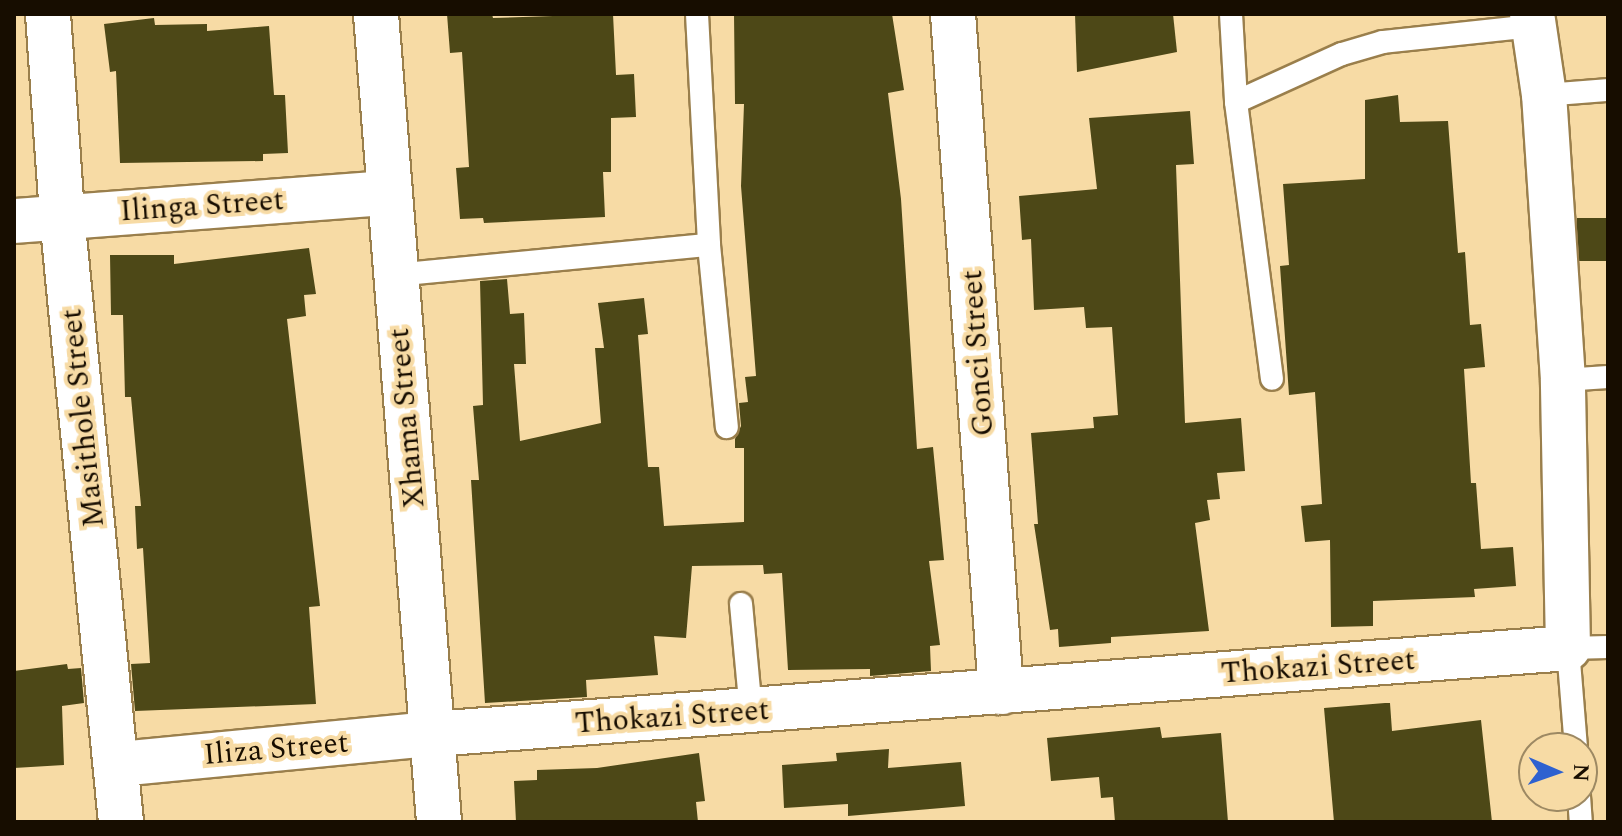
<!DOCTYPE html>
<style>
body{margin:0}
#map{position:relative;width:1622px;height:836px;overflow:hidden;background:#f7dba5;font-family:Spectral,serif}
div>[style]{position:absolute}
.building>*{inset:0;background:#4d4817;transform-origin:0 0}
.roads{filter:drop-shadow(2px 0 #9a7f4c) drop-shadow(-2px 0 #9a7f4c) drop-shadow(0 2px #9a7f4c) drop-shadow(0 -2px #9a7f4c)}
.service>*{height:22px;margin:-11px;padding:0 11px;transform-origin:11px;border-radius:11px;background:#fff}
.minor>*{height:44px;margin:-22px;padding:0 22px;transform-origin:22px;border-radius:22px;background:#fff}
span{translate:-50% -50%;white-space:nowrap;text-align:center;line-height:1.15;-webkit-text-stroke:8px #f7dba5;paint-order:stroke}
.street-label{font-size:30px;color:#170d00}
.frame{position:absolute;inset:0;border:16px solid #170d00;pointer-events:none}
.north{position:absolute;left:1518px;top:732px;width:80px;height:80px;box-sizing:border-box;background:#f7dba5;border:2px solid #9d8963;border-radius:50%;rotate:92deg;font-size:22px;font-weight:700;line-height:32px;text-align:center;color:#170d00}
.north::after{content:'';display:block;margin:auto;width:28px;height:36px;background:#2e61d0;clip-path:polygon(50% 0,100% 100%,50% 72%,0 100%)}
</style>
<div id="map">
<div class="building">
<i style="clip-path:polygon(447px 14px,492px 14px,493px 18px,613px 14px,616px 75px,634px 74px,636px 117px,611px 118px,611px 172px,603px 172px,605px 217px,484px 223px,483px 218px,460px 219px,456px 168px,469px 167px,462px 52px,450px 53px)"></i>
<i style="clip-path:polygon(734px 14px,892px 14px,904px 90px,888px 93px,901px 199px,917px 449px,933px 447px,944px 560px,929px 561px,940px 645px,930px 646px,931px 671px,870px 676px,870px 669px,788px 670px,782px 573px,764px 574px,763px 565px,692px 566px,686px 638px,654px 636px,658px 675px,586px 680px,587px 697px,485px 703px,471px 480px,479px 480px,473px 406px,483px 405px,480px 281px,507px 279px,510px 314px,524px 313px,526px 364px,514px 364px,520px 441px,601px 423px,595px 348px,604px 348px,598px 303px,644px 298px,648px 334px,638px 335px,648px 467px,659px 467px,664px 526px,744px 522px,744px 448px,735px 448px,735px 439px,741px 426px,739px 403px,748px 402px,745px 377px,756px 376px,741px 186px,744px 104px,735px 104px)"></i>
<i style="clip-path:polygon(1075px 14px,1173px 14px,1177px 52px,1077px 72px)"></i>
<i style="clip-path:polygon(154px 18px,155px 25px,207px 24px,207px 31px,269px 26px,274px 95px,285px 95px,288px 153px,263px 154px,263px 161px,120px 163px,116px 71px,110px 72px,104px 24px)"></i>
<i style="clip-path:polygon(1398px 95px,1400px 122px,1448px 121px,1458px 253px,1465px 252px,1470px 325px,1481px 324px,1485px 367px,1464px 369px,1471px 483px,1476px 483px,1481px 549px,1513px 547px,1516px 586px,1474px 589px,1475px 597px,1373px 601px,1373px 626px,1331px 627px,1330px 540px,1305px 542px,1301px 506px,1322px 504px,1315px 392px,1289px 395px,1280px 266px,1289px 265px,1283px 184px,1365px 179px,1365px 100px)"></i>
<i style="clip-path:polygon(1190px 111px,1194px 164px,1176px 165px,1185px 423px,1241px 418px,1245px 471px,1217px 473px,1220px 499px,1207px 500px,1210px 520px,1195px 523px,1209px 631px,1111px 637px,1111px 643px,1059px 647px,1058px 629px,1050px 630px,1034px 524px,1038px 524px,1031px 433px,1094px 428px,1093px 417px,1118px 415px,1112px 327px,1086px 328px,1084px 307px,1034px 310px,1031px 239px,1022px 240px,1019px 196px,1097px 189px,1089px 118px)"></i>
<i style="left:1577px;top:218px;width:31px;height:43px"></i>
<i style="clip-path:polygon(309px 248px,316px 294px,304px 295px,306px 316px,287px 319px,320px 606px,309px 607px,316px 704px,135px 711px,131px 664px,150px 663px,143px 548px,137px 549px,135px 506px,141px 506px,131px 397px,125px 397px,123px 315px,111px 315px,110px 255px,174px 255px,174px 264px)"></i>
<i style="clip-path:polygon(67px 664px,68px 669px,81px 668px,84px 703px,62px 706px,64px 765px,14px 768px,14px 671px)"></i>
<i style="clip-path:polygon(1385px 703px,1390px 703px,1392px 731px,1481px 720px,1492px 822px,1334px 822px,1324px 708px)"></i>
<i style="clip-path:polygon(1160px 727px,1162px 738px,1221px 733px,1228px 822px,1115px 822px,1113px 797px,1101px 798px,1099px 777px,1051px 781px,1047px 738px)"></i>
<i style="clip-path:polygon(889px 749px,888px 768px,961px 762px,965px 806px,848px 816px,848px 804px,784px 808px,782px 765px,837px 761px,836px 753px)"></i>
<i style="clip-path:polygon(699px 753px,705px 801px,696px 802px,698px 822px,516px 822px,514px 781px,537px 780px,537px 770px,597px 768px)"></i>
</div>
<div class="roads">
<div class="service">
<i style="left:697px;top:14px;width:231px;rotate:87deg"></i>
<i style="left:709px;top:245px;width:183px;rotate:84.4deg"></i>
<i style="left:1231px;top:14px;width:88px;rotate:86.7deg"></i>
<i style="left:1236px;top:102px;width:279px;rotate:82.6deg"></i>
<i style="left:1544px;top:95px;width:64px;rotate:-4.5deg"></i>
<i style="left:1236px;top:102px;width:116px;rotate:-24.4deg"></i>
<i style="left:1342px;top:54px;width:43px;rotate:-16.3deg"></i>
<i style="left:1383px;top:42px;width:151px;rotate:-6.1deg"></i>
<i style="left:395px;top:275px;width:315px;rotate:-5.5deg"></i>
<i style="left:1563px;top:380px;width:45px;rotate:-3.8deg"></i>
<i style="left:741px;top:604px;width:108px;rotate:84.7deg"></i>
<i style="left:1576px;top:748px;width:100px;rotate:-94.6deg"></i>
<i style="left:1568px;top:648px;width:40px;rotate:-1.4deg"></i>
<i style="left:1579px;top:796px;width:26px;rotate:86deg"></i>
</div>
<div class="minor">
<i style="left:48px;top:14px;width:202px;rotate:86deg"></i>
<i style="left:62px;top:216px;width:609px;rotate:84.44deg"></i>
<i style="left:376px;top:14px;width:810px;rotate:85.54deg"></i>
<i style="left:953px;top:14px;width:680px;rotate:85.95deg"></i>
<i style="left:14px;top:221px;width:376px;rotate:-4.3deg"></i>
<i style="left:119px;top:764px;width:315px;rotate:-5.5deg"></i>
<i style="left:433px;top:734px;width:1138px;rotate:-4.33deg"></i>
<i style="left:1568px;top:648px;width:268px;rotate:-91.1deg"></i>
<i style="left:1563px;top:380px;width:286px;rotate:-93.8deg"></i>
<i style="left:1544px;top:95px;width:82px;rotate:-98.4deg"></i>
</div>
</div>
<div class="street-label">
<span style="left:202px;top:206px;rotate:-4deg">Ilinga Street</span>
<span style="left:978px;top:353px;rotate:-94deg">Gonci Street</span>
<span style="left:83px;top:418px;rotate:-96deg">Masithole Street</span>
<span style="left:407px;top:418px;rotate:-95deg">Xhama Street</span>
<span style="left:1318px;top:667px;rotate:-4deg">Thokazi Street</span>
<span style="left:672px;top:717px;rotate:-4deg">Thokazi Street</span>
<span style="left:276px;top:749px;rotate:-5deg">Iliza Street</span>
</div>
<div class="frame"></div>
<div class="north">N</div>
</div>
